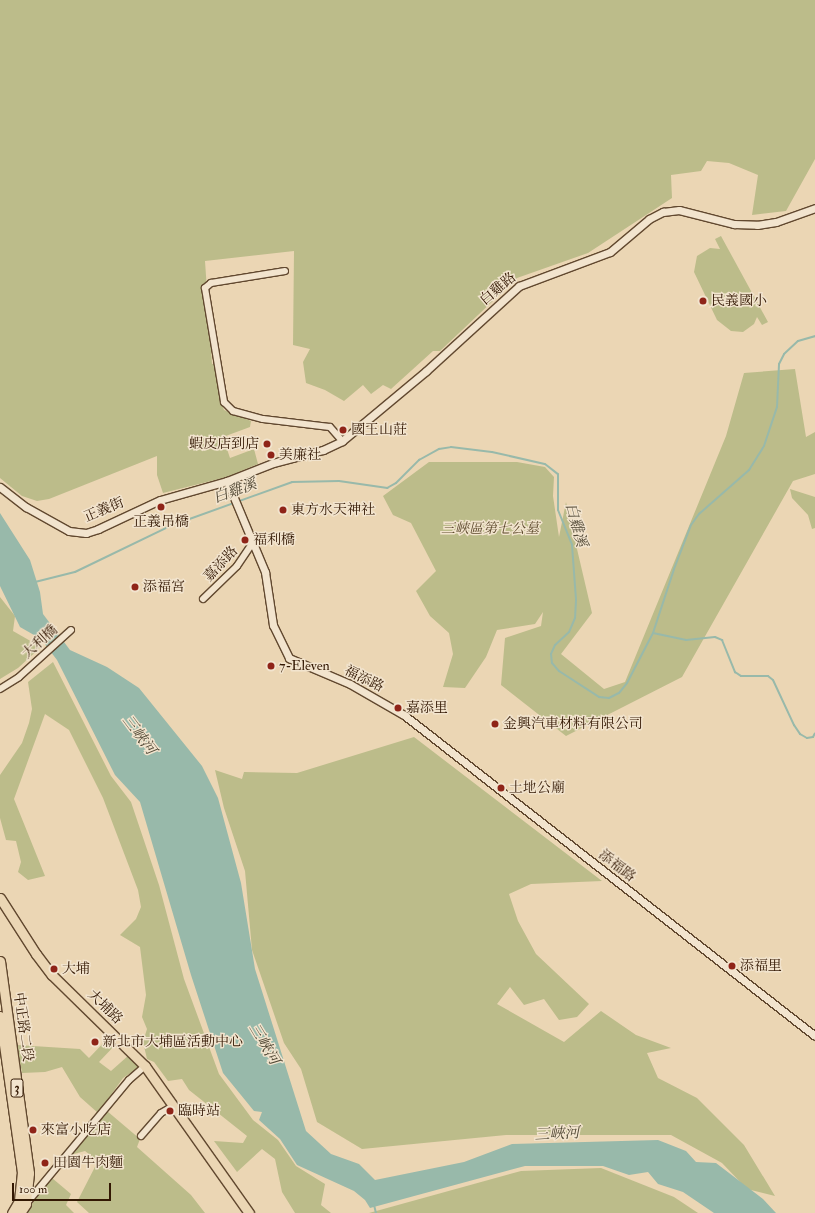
<!DOCTYPE html>
<meta charset="utf-8">
<style>
body{margin:0}
#map{position:relative;width:815px;height:1213px;overflow:hidden;background:#ebd6b4;font-family:"IM FELL Double Pica","Noto Serif TC",serif}
div>[style]{position:absolute}
.green>*{inset:0;background:#bcbc8a}
.water>*{inset:0;background:#98b9aa}
.stream>*{height:2px;margin:-1px;padding:0 1px;transform-origin:1px;border-radius:1px;background:#98b9aa}
.roads{filter:drop-shadow(1px 0 #61482f) drop-shadow(-1px 0 #61482f) drop-shadow(0 1px #61482f) drop-shadow(0 -1px #61482f)}
.minor>*{height:6px;margin:-3px;padding:0 3px;transform-origin:3px;border-radius:3px;background:#f2e4ce}
.tertiary>*{height:7px;margin:-3.5px;padding:0 3.5px;transform-origin:3.5px;border-radius:3.5px;background:#f2e4ce}
.primary>*{height:9px;margin:-4.5px;padding:0 4.5px;transform-origin:4.5px;border-radius:4.5px;background:#ebd6b4}
.dots>*{width:11px;height:11px;translate:-50% -50%;box-sizing:border-box;border:2px solid #f2e4ce;border-radius:50%}
span{translate:-50% -50%;white-space:nowrap;text-align:center;line-height:1.15;-webkit-text-stroke:3px #f2e4ce;paint-order:stroke}
.shield-label span{padding:1px 3px;background:#f2e4ce;border:1px solid;border-radius:3px;-webkit-text-stroke-width:0}
.shield-label{font-size:13px;color:#331803;font-weight:700}
.street-label{font-size:14px;color:#331803}
.poi-label{font-size:14px;color:#331803}
.left{translate:0 -50%;text-align:left}
.right{translate:-100% -50%;text-align:right}
.park-label{font-size:14px;color:#5c492c;font-style:italic}
.water-label{font-size:15px;color:#514835;font-style:italic}
.scale{position:absolute;left:12px;top:1183px;width:99px;height:18px;box-sizing:border-box;border:2px solid #331803;border-top:0;padding-left:5px;font-size:12px;line-height:14px;white-space:nowrap;color:#331803;-webkit-text-stroke:3px #f2e4ce;paint-order:stroke}
</style>
<div id="map">
<div class="green">
<i style="clip-path:polygon(0 0,815px 0,815px 159px,786px 211px,752px 215px,758px 175px,729px 163px,707px 161px,701px 171px,671px 175px,672px 198px,588px 253px,517px 278px,440px 351px,433px 351px,391px 389px,383px 385px,371px 394px,363px 385px,344px 401px,325px 390px,306px 383px,303px 362px,310px 349px,293px 345px,294px 251px,205px 261px,212px 364px,215px 364px,220px 399px,224px 410px,251px 421px,250px 427px,223px 437px,230px 458px,254px 449px,258px 464px,227px 477px,163px 493px,157px 475px,157px 456px,49px 499px,37px 501px,22px 496px,0 478px)"></i>
<i style="clip-path:polygon(721px 236px,768px 322px,762px 325px,757px 317px,754px 324px,743px 332px,731px 331px,717px 320px,694px 272px,697px 256px,710px 248px,720px 249px,715px 239px)"></i>
<i style="clip-path:polygon(795px 369px,806px 437px,815px 432px,815px 474px,793px 481px,682px 677px,566px 736px,501px 685px,505px 638px,541px 626px,543px 612px,535px 624px,497px 630px,486px 657px,465px 688px,443px 687px,453px 654px,449px 633px,430px 616px,416px 591px,436px 571px,411px 523px,393px 515px,383px 496px,429px 462px,517px 462px,545px 467px,554px 477px,553px 496px,559px 537px,566px 502px,592px 613px,561px 654px,604px 689px,625px 682px,726px 436px,744px 373px)"></i>
<i style="clip-path:polygon(790px 489px,815px 497px,815px 528px,812px 529px,808px 515px,792px 498px)"></i>
<i style="clip-path:polygon(0 597px,15px 616px,13px 631px,41px 647px,18px 668px,0 679px)"></i>
<i style="clip-path:polygon(53px 662px,111px 776px,131px 802px,159px 885px,184px 979px,219px 1074px,253px 1120px,278px 1140px,296px 1166px,325px 1184px,321px 1205px,331px 1213px,295px 1213px,282px 1192px,275px 1159px,262px 1149px,237px 1172px,214px 1141px,243px 1143px,247px 1136px,189px 1090px,182px 1079px,168px 1081px,154px 1062px,147px 1059px,143px 1042px,147px 1029px,142px 1017px,146px 995px,140px 947px,120px 935px,136px 919px,141px 907px,138px 890px,103px 798px,69px 730px,45px 714px,14px 799px,45px 876px,28px 880px,18px 872px,21px 862px,16px 841px,6px 840px,0 818px,0 775px,22px 743px,29px 723px,32px 709px,28px 682px)"></i>
<i style="clip-path:polygon(414px 737px,602px 881px,531px 884px,509px 894px,518px 921px,536px 954px,589px 1004px,577px 1017px,559px 1020px,544px 999px,524px 1005px,510px 987px,497px 1004px,564px 1042px,601px 1011px,636px 1035px,671px 1048px,647px 1053px,658px 1078px,697px 1098px,744px 1145px,775px 1196px,747px 1189px,722px 1163px,671px 1135px,506px 1135px,362px 1149px,317px 1122px,301px 1069px,284px 1043px,252px 950px,245px 871px,224px 808px,215px 770px,242px 779px,244px 772px,297px 773px)"></i>
<i style="clip-path:polygon(110px 1036px,117px 1043px,99px 1062px,111px 1071px,129px 1055px,141px 1066px,123px 1078px,98px 1113px,80px 1097px,62px 1067px,45px 1072px,22px 1073px,17px 1045px,80px 1049px,89px 1058px)"></i>
<i style="clip-path:polygon(107px 1111px,140px 1139px,137px 1147px,191px 1195px,205px 1213px,89px 1213px,77px 1202px,98px 1161px,85px 1151px,70px 1155px)"></i>
<i style="clip-path:polygon(601px 1168px,674px 1197px,698px 1213px,369px 1213px,521px 1171px)"></i>
<i style="clip-path:polygon(52px 1178px,71px 1194px,66px 1205px,74px 1213px,25px 1213px)"></i>
</div>
<div class="water">
<i style="clip-path:polygon(0 513px,30px 560px,40px 592px,43px 614px,70px 650px,107px 667px,139px 688px,202px 766px,218px 798px,241px 883px,255px 969px,306px 1131px,331px 1154px,359px 1164px,375px 1180px,464px 1162px,512px 1144px,658px 1140px,686px 1151px,696px 1162px,716px 1163px,763px 1199px,776px 1213px,714px 1213px,683px 1192px,658px 1184px,648px 1172px,629px 1175px,603px 1166px,525px 1166px,370px 1208px,365px 1200px,354px 1191px,297px 1165px,280px 1139px,259px 1120px,262px 1112px,254px 1111px,223px 1073px,191px 975px,140px 802px,115px 775px,57px 660px,41px 639px,20px 627px,0 586px)"></i>
</div>
<div class="stream">
<i style="left:35px;top:582px;width:41px;rotate:-14deg"></i>
<i style="left:75px;top:572px;width:106px;rotate:-25.8deg"></i>
<i style="left:170px;top:526px;width:130px;rotate:-19.8deg"></i>
<i style="left:292px;top:482px;width:47px;rotate:-1.2deg"></i>
<i style="left:339px;top:481px;width:49px;rotate:8.3deg"></i>
<i style="left:387px;top:488px;width:10px;rotate:-29deg"></i>
<i style="left:396px;top:483px;width:33px;rotate:-45deg"></i>
<i style="left:419px;top:460px;width:23px;rotate:-29deg"></i>
<i style="left:439px;top:449px;width:12px;rotate:-9deg"></i>
<i style="left:451px;top:447px;width:41px;rotate:7deg"></i>
<i style="left:492px;top:452px;width:54px;rotate:12.8deg"></i>
<i style="left:545px;top:464px;width:16px;rotate:38deg"></i>
<i style="left:558px;top:474px;width:36px;rotate:90deg"></i>
<i style="left:558px;top:510px;width:38px;rotate:68deg"></i>
<i style="left:572px;top:545px;width:55px;rotate:85.8deg"></i>
<i style="left:576px;top:600px;width:18px;rotate:93deg"></i>
<i style="left:575px;top:618px;width:15px;rotate:113deg"></i>
<i style="left:569px;top:632px;width:19px;rotate:137deg"></i>
<i style="left:555px;top:645px;width:10px;rotate:114deg"></i>
<i style="left:551px;top:654px;width:9px;rotate:84deg"></i>
<i style="left:552px;top:663px;width:11px;rotate:49deg"></i>
<i style="left:559px;top:671px;width:48px;rotate:33deg"></i>
<i style="left:599px;top:697px;width:10px;rotate:6deg"></i>
<i style="left:609px;top:698px;width:11px;rotate:-27deg"></i>
<i style="left:619px;top:693px;width:13px;rotate:-51deg"></i>
<i style="left:627px;top:683px;width:56px;rotate:-62.5deg"></i>
<i style="left:653px;top:633px;width:67px;rotate:-71.8deg"></i>
<i style="left:674px;top:569px;width:47px;rotate:-68.9deg"></i>
<i style="left:691px;top:525px;width:14px;rotate:-54deg"></i>
<i style="left:699px;top:514px;width:67px;rotate:-41.3deg"></i>
<i style="left:749px;top:470px;width:28px;rotate:-58deg"></i>
<i style="left:764px;top:446px;width:41px;rotate:-71.6deg"></i>
<i style="left:777px;top:407px;width:43px;rotate:-87.3deg"></i>
<i style="left:779px;top:364px;width:11px;rotate:-63deg"></i>
<i style="left:784px;top:354px;width:19px;rotate:-43deg"></i>
<i style="left:798px;top:341px;width:18px;rotate:-16deg"></i>
<i style="left:653px;top:633px;width:34px;rotate:12deg"></i>
<i style="left:686px;top:640px;width:29px;rotate:-6deg"></i>
<i style="left:715px;top:637px;width:8px;rotate:23deg"></i>
<i style="left:722px;top:640px;width:35px;rotate:68deg"></i>
<i style="left:735px;top:672px;width:7px;rotate:34deg"></i>
<i style="left:741px;top:676px;width:27px"></i>
<i style="left:768px;top:676px;width:6px;rotate:39deg"></i>
<i style="left:773px;top:680px;width:50px;rotate:65deg"></i>
<i style="left:794px;top:725px;width:11px;rotate:56deg"></i>
<i style="left:800px;top:734px;width:8px;rotate:30deg"></i>
<i style="left:807px;top:738px;width:6px;rotate:-9deg"></i>
<i style="left:813px;top:737px;width:4px;rotate:-63deg"></i>
<i style="left:374px;top:1205px;width:8px;rotate:76deg"></i>
</div>
<div class="roads">
<div class="minor">
<i style="left:285px;top:271px;width:75px;rotate:170.8deg"></i>
<i style="left:211px;top:283px;width:8px;rotate:140deg"></i>
<i style="left:205px;top:288px;width:116px;rotate:80.5deg"></i>
<i style="left:224px;top:402px;width:13px;rotate:45deg"></i>
<i style="left:233px;top:411px;width:31px;rotate:15deg"></i>
<i style="left:263px;top:419px;width:67px;rotate:6.8deg"></i>
<i style="left:330px;top:427px;width:18px;rotate:49deg"></i>
<i style="left:203px;top:599px;width:47px;rotate:-44.1deg"></i>
<i style="left:237px;top:566px;width:29px;rotate:-56deg"></i>
<i style="left:0;top:689px;width:22px;rotate:-32deg"></i>
<i style="left:19px;top:677px;width:70px;rotate:-42.1deg"></i>
<i style="left:141px;top:1136px;width:30px;rotate:-49deg"></i>
<i style="left:161px;top:1113px;width:14px;rotate:-30deg"></i>
<i style="left:26px;top:1204px;width:161px;rotate:-50.3deg"></i>
<i style="left:129px;top:1080px;width:21px;rotate:-41deg"></i>
</div>
<div class="tertiary">
<i style="left:227px;top:481px;width:99px;rotate:67.3deg"></i>
<i style="left:265px;top:572px;width:54px;rotate:81.4deg"></i>
<i style="left:273px;top:625px;width:37px;rotate:64deg"></i>
<i style="left:289px;top:658px;width:66px;rotate:23.1deg"></i>
<i style="left:350px;top:684px;width:62px;rotate:29.9deg"></i>
<i style="left:404px;top:715px;width:521px;rotate:37.99deg"></i>
<i style="left:0;top:487px;width:33px;rotate:38deg"></i>
<i style="left:26px;top:507px;width:49px;rotate:29.2deg"></i>
<i style="left:69px;top:531px;width:17px;rotate:7deg"></i>
<i style="left:86px;top:533px;width:13px;rotate:-18deg"></i>
<i style="left:98px;top:529px;width:68px;rotate:-25.1deg"></i>
<i style="left:160px;top:500px;width:70px;rotate:-15.8deg"></i>
<i style="left:227px;top:481px;width:49px;rotate:-21.4deg"></i>
<i style="left:273px;top:463px;width:52px;rotate:-14.6deg"></i>
<i style="left:323px;top:450px;width:21px;rotate:-25deg"></i>
<i style="left:342px;top:441px;width:109px;rotate:-39.8deg"></i>
<i style="left:426px;top:371px;width:126px;rotate:-42.4deg"></i>
<i style="left:519px;top:286px;width:97px;rotate:-20.5deg"></i>
<i style="left:610px;top:252px;width:51px;rotate:-40.2deg"></i>
<i style="left:649px;top:219px;width:16px;rotate:-27deg"></i>
<i style="left:663px;top:212px;width:16px;rotate:-7deg"></i>
<i style="left:679px;top:210px;width:57px;rotate:14.3deg"></i>
<i style="left:734px;top:224px;width:23px;rotate:2deg"></i>
<i style="left:757px;top:225px;width:19px;rotate:-9deg"></i>
<i style="left:776px;top:222px;width:41px;rotate:-19.7deg"></i>
</div>
<div class="primary">
<i style="left:0;top:898px;width:67px;rotate:57.3deg"></i>
<i style="left:36px;top:954px;width:26px;rotate:53deg"></i>
<i style="left:52px;top:975px;width:130px;rotate:44.4deg"></i>
<i style="left:145px;top:1066px;width:180px;rotate:54.7deg"></i>
<i style="left:0;top:961px;width:214px;rotate:82.2deg"></i>
<i style="left:29px;top:1173px;width:31px;rotate:96deg"></i>
<i style="left:26px;top:1204px;width:11px;rotate:124deg"></i>
<i style="left:0;top:1016px;width:158px;rotate:82deg"></i>
<i style="left:22px;top:1172px;width:29px;rotate:96deg"></i>
<i style="left:19px;top:1201px;width:14px;rotate:120deg"></i>
</div>
</div>
<div class="dots">
<i style="left:703px;top:301px;background:#8f2418"></i>
<i style="left:343px;top:430px;background:#8f2418"></i>
<i style="left:267px;top:444px;background:#8f2418"></i>
<i style="left:271px;top:455px;background:#8f2418"></i>
<i style="left:161px;top:507px;background:#8f2418"></i>
<i style="left:283px;top:510px;background:#8f2418"></i>
<i style="left:245px;top:540px;background:#8f2418"></i>
<i style="left:135px;top:587px;background:#8f2418"></i>
<i style="left:271px;top:666px;background:#8f2418"></i>
<i style="left:398px;top:708px;background:#8f2418"></i>
<i style="left:495px;top:724px;background:#8f2418"></i>
<i style="left:501px;top:788px;background:#8f2418"></i>
<i style="left:732px;top:966px;background:#8f2418"></i>
<i style="left:54px;top:969px;background:#8f2418"></i>
<i style="left:95px;top:1042px;background:#8f2418"></i>
<i style="left:170px;top:1111px;background:#8f2418"></i>
<i style="left:33px;top:1130px;background:#8f2418"></i>
<i style="left:45px;top:1163px;background:#8f2418"></i>
</div>
<div class="shield-label">
<span style="left:17px;top:1088px">3</span>
</div>
<div class="street-label">
<span style="left:498px;top:289px;rotate:-40deg">白雞路</span>
<span style="left:104px;top:510px;rotate:-23deg">正義街</span>
<span style="left:221px;top:564px;rotate:-47deg">嘉添路</span>
<span style="left:40px;top:642px;rotate:-42deg">大利橋</span>
<span style="left:364px;top:679px;rotate:26deg">福添路</span>
<span style="left:617px;top:866px;rotate:38deg">添福路</span>
<span style="left:105px;top:1007px;rotate:44deg">大埔路</span>
<span style="left:23px;top:1027px;rotate:82deg">中正路二段</span>
</div>
<div class="poi-label">
<span class="left" style="left:711px;top:301px">民義國小</span>
<span class="left" style="left:351px;top:430px">國王山莊</span>
<span class="right" style="left:259px;top:444px">蝦皮店到店</span>
<span class="left" style="left:279px;top:455px">美廉社</span>
<span class="left" style="left:291px;top:510px">東方水天神社</span>
<span style="left:161px;top:522px">正義吊橋</span>
<span class="left" style="left:253px;top:540px">福利橋</span>
<span class="left" style="left:143px;top:587px">添福宮</span>
<span class="left" style="left:279px;top:666px">7-Eleven</span>
<span class="left" style="left:406px;top:708px">嘉添里</span>
<span class="left" style="left:503px;top:724px">金興汽車材料有限公司</span>
<span class="left" style="left:509px;top:788px">土地公廟</span>
<span class="left" style="left:740px;top:966px">添福里</span>
<span class="left" style="left:62px;top:969px">大埔</span>
<span class="left" style="left:103px;top:1042px">新北市大埔區活動中心</span>
<span class="left" style="left:178px;top:1111px">臨時站</span>
<span class="left" style="left:41px;top:1130px">來富小吃店</span>
<span class="left" style="left:53px;top:1163px">田園牛肉麵</span>
</div>
<div class="park-label">
<span style="left:490px;top:529px">三峽區第七公墓</span>
</div>
<div class="water-label">
<span style="left:235px;top:491px;rotate:-20deg">白雞溪</span>
<span style="left:576px;top:525px;rotate:75deg">白雞溪</span>
<span style="left:139px;top:735px;rotate:53deg">三峽河</span>
<span style="left:264px;top:1044px;rotate:59deg">三峽河</span>
<span style="left:557px;top:1134px;rotate:-3deg">三峽河</span>
</div>
<div class="scale">100 m</div>
</div>
